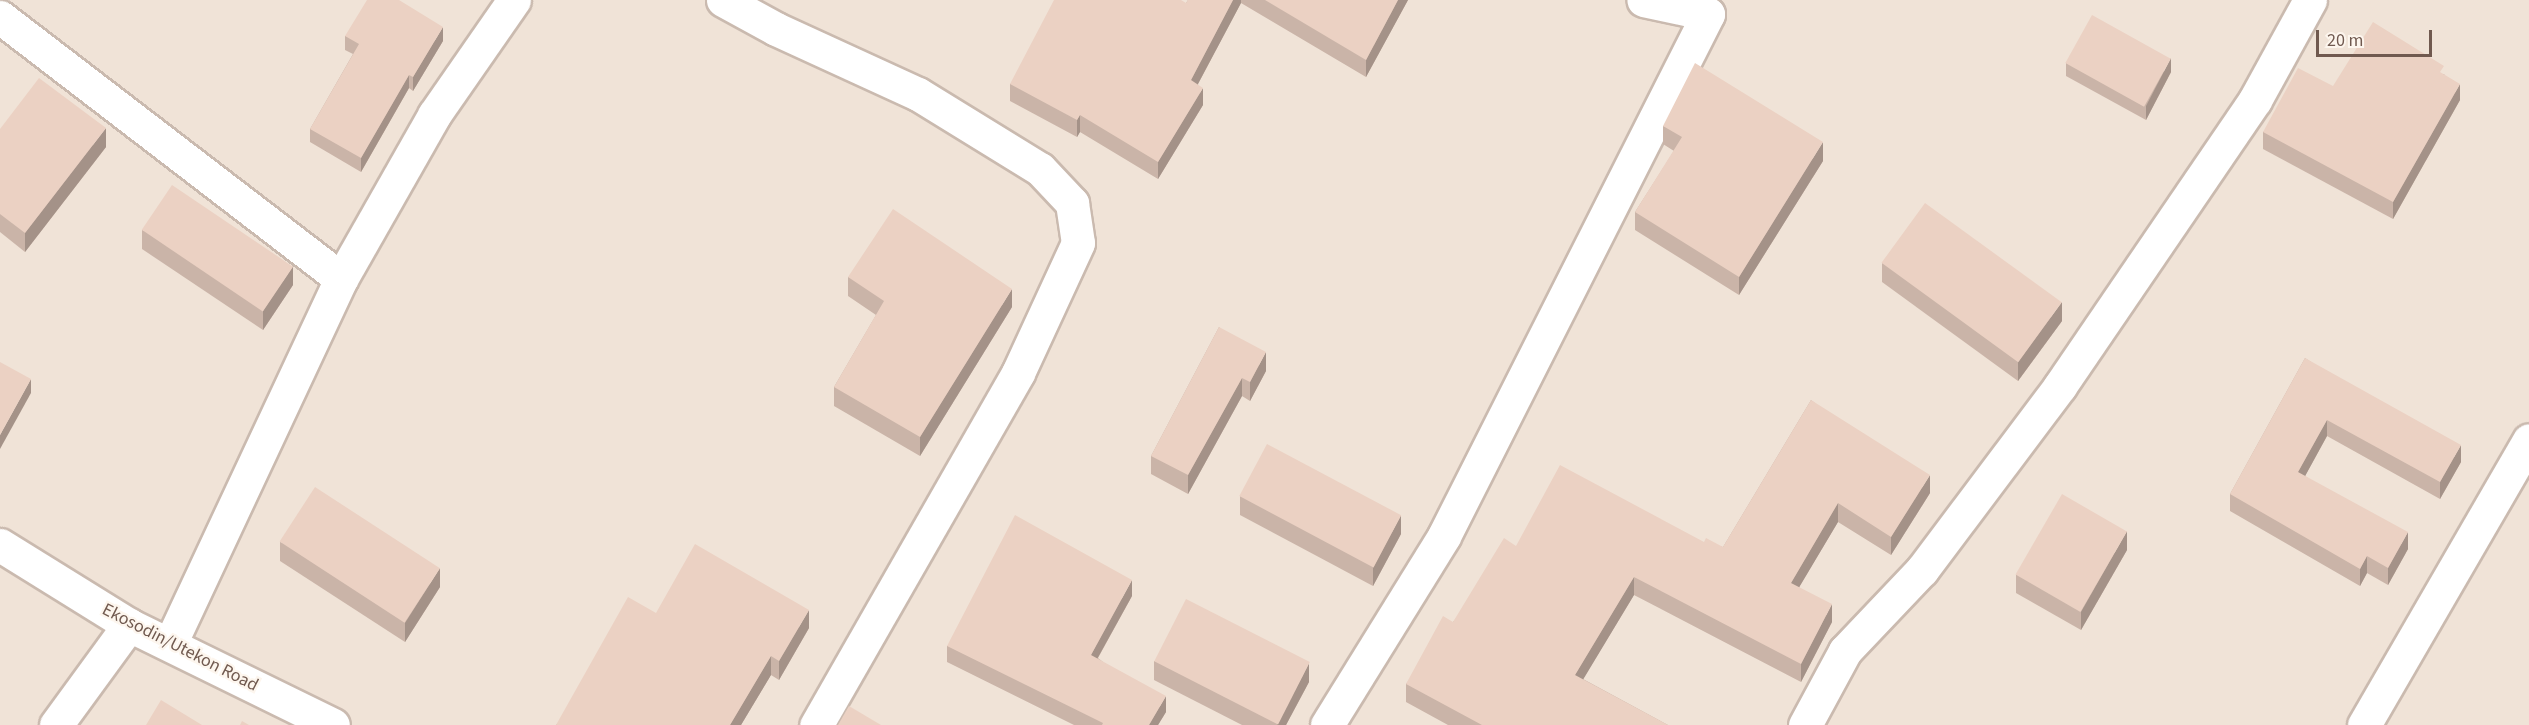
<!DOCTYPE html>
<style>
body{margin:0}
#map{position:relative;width:2529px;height:725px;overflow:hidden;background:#f9f2e8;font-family:"Source Sans 3",sans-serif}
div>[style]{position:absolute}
.residential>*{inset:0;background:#f0e3d7;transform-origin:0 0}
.roads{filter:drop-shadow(2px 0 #cabaaf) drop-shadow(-2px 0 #cabaaf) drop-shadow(0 2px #cabaaf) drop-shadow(0 -2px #cabaaf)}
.minor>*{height:33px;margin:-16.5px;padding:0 16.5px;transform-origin:16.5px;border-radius:16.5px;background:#fff}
.wall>*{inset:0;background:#cab4a8}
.shaded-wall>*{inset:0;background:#a49288}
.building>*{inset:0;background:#ebd1c3;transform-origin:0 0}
span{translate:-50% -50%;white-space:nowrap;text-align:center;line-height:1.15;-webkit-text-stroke:4.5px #fdf6ee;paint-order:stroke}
.street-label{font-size:18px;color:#70594f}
.scale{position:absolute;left:2316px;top:30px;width:116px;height:27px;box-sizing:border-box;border:3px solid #70594f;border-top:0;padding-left:8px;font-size:18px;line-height:21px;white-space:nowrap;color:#70594f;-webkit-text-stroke:4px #fdf6ee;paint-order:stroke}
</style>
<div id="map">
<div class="residential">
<i style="left:0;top:0;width:2529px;height:725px"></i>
</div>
<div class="roads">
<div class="minor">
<i style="left:723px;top:0;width:60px;rotate:28.7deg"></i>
<i style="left:776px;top:29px;width:156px;rotate:24.6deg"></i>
<i style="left:918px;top:94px;width:143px;rotate:31.6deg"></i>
<i style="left:1040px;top:169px;width:47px;rotate:46.7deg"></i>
<i style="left:1072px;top:203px;width:40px;rotate:81.5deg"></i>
<i style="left:1078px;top:243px;width:143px;rotate:114.8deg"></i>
<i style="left:1018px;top:373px;width:406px;rotate:119.8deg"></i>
<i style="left:0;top:17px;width:430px;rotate:37.5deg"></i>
<i style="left:0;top:545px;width:152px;rotate:31.8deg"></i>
<i style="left:129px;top:625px;width:227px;rotate:26.1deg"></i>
<i style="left:170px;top:644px;width:403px;rotate:-64.9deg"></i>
<i style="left:341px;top:279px;width:189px;rotate:-60.4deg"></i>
<i style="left:434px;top:115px;width:140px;rotate:-55.2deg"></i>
<i style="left:56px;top:725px;width:124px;rotate:-53.9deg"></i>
<i style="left:1327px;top:725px;width:222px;rotate:-58.2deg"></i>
<i style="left:1444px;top:536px;width:585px;rotate:-63.17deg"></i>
<i style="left:1708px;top:14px;width:66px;rotate:-167.8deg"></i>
<i style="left:1805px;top:725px;width:84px;rotate:-61.6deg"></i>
<i style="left:1845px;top:651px;width:112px;rotate:-46.5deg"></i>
<i style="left:1922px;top:570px;width:230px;rotate:-53.1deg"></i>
<i style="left:2060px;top:386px;width:346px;rotate:-55.7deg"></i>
<i style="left:2255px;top:100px;width:114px;rotate:-61.2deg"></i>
<i style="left:2364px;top:725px;width:329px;rotate:-59.9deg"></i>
</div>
</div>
<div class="wall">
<i style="clip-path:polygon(1188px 0,1408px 0,1366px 77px,1241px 3px,1198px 84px,1203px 105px,1158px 179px,1080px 132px,1077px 137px,1010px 101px,1010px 84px,1186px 3px)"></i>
<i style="clip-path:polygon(345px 36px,443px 41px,413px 91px,409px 88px,361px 172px,310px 142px,310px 129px,353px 54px,345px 50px)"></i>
<i style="clip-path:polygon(2066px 63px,2171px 72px,2146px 120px,2066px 76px)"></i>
<i style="clip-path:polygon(2444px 74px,2460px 100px,2393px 219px,2263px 149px,2263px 132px,2333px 86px)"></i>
<i style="clip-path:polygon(1663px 126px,1823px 161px,1739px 295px,1635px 230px,1635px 212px,1674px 151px,1663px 144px)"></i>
<i style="clip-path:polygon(0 129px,106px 147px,25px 252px,0 232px)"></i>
<i style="clip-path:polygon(142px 230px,293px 285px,263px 330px,142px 249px)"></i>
<i style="clip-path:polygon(1882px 263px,2062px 321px,2018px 381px,1882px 282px)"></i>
<i style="clip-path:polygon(848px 277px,1012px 307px,920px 456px,834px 406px,834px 387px,876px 315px,848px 296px)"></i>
<i style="clip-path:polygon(1219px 327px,1266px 371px,1250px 401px,1242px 396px,1188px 494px,1151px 474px,1151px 456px)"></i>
<i style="clip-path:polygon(2305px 358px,2461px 462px,2440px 499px,2327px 436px,2305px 476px,2408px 549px,2388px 585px,2367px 573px,2360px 586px,2230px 511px,2230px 494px)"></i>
<i style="clip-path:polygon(1811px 400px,1930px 493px,1891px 555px,1838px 522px,1799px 587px,1832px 622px,1801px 682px,1634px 595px,1583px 679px,1668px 725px,1448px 725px,1406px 702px,1406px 684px,1453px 622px,1516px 546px,1704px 542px,1723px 547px)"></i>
<i style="clip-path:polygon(1240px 496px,1401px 534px,1373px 586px,1240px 515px)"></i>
<i style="clip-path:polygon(280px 542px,440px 587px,405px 642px,280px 561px)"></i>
<i style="clip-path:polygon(2127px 550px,2081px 630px,2016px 593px,2016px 575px)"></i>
<i style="clip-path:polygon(1132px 596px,1098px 658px,1166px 712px,1158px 725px,1074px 725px,947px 662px,947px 646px)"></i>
<i style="clip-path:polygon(656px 613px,809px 628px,779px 680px,771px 675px,741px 725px,556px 725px)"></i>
<i style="clip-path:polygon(1154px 661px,1309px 682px,1286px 725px,1242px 725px,1154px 680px)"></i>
</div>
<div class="shaded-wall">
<i style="clip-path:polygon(1233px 0,1241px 0,1241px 3px,1191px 97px,1191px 80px)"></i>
<i style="clip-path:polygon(1398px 0,1408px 0,1366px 77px,1366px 60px)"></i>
<i style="clip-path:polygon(443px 27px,443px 41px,413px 91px,413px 77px)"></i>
<i style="clip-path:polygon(2171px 58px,2171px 72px,2146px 120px,2146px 106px)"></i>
<i style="clip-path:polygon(409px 75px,409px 88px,361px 172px,361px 158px)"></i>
<i style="clip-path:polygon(2460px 84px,2460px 100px,2393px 219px,2393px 202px)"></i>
<i style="clip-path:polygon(1203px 88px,1203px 105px,1158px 179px,1158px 162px)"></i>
<i style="clip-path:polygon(1080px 115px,1080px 132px,1077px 137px,1077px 120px)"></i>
<i style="clip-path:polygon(106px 128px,106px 147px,25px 252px,25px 233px)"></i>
<i style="clip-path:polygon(1823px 142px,1823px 161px,1739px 295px,1739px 277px)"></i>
<i style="clip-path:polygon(293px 266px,293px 285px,263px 330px,263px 311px)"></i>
<i style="clip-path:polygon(1012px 289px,1012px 307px,920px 456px,920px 437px)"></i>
<i style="clip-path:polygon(2062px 302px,2062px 321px,2018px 381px,2018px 362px)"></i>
<i style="clip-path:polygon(1266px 352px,1266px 371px,1250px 401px,1250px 382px)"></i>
<i style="clip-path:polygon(1242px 378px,1242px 396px,1188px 494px,1188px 475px)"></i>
<i style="clip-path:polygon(31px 379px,31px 393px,0 449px,0 435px)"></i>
<i style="clip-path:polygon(2327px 420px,2327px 436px,2298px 489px,2298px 472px)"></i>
<i style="clip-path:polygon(2461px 445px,2461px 462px,2440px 499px,2440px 482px)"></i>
<i style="clip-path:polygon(1930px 475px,1930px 493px,1891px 555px,1891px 537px)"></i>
<i style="clip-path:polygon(1838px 503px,1838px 522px,1791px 601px,1791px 583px)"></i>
<i style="clip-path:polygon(1401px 515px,1401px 534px,1373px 586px,1373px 568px)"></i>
<i style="clip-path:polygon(2127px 531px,2127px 550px,2081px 630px,2081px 612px)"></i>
<i style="clip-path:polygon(2408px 532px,2408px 549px,2388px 585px,2388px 568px)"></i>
<i style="clip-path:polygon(2367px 556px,2367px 573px,2360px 586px,2360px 569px)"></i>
<i style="clip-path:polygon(440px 568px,440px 587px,405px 642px,405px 623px)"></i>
<i style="clip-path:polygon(1634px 577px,1634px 595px,1575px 693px,1575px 675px)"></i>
<i style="clip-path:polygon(1132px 580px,1132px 596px,1091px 670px,1091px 655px)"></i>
<i style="clip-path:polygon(1832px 604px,1832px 622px,1801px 682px,1801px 664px)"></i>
<i style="clip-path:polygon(809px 610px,809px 628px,779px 680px,779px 661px)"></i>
<i style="clip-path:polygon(771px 656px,771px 675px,741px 725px,730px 725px)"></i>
<i style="clip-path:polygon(1309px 663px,1309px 682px,1286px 725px,1277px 725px)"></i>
<i style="clip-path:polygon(1166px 696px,1166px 712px,1158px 725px,1149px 725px)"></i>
</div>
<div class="building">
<i style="clip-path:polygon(367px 0,399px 0,443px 27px,413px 77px,409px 75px,361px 158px,310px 129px,359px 44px,345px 36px)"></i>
<i style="clip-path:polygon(1054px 0,1181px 0,1186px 3px,1188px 0,1233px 0,1191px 80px,1203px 88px,1158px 162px,1080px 115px,1077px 120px,1010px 84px)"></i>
<i style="clip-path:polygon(1265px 0,1398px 0,1366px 60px)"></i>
<i style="left:2092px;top:15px;width:90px;height:55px;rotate:29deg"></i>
<i style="clip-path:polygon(2373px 22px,2444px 66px,2440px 72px,2460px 84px,2393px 202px,2263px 132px,2298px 68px,2333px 86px)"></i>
<i style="clip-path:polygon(1695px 63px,1823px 142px,1739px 277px,1635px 212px,1682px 137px,1663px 126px)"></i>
<i style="clip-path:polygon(39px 78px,106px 128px,25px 233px,0 214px,0 129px)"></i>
<i style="left:172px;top:185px;width:146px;height:54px;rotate:34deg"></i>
<i style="left:1925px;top:203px;width:169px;height:74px;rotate:36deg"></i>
<i style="clip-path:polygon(893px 209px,1012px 289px,920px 437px,834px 387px,884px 301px,848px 277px)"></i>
<i style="clip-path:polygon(1219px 327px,1266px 352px,1250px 382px,1242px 378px,1188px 475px,1151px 456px)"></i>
<i style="clip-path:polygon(2305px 358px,2461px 445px,2440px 482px,2327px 420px,2298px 472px,2408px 532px,2388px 568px,2367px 556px,2360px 569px,2230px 494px)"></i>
<i style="clip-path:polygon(0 362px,31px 379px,0 435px)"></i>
<i style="clip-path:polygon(1811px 400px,1930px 475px,1891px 537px,1838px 503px,1791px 583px,1832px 604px,1801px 664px,1634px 577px,1575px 675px,1668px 725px,1482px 725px,1406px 684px,1443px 616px,1453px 622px,1504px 538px,1516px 546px,1560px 465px,1704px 542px,1706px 538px,1723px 547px)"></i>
<i style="left:1267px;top:444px;width:152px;height:59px;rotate:28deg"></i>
<i style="left:315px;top:487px;width:149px;height:65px;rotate:33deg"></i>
<i style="left:2062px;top:494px;width:75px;height:93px;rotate:30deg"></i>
<i style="clip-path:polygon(1015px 515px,1132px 580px,1091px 655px,1166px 696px,1149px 725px,1102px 725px,1103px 723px,947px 646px)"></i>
<i style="clip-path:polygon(695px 544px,809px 610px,779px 661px,771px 656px,730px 725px,556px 725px,628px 597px,656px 613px)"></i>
<i style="left:1186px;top:599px;width:139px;height:70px;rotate:27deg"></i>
<i style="clip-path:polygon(161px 700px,202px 725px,146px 725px)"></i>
<i style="clip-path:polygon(849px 706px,881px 725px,838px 725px)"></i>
<i style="clip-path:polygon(242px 721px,249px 725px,240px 725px)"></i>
</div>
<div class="street-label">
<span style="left:180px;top:648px;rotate:27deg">Ekosodin/Utekon Road</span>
</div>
<div class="scale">20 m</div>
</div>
